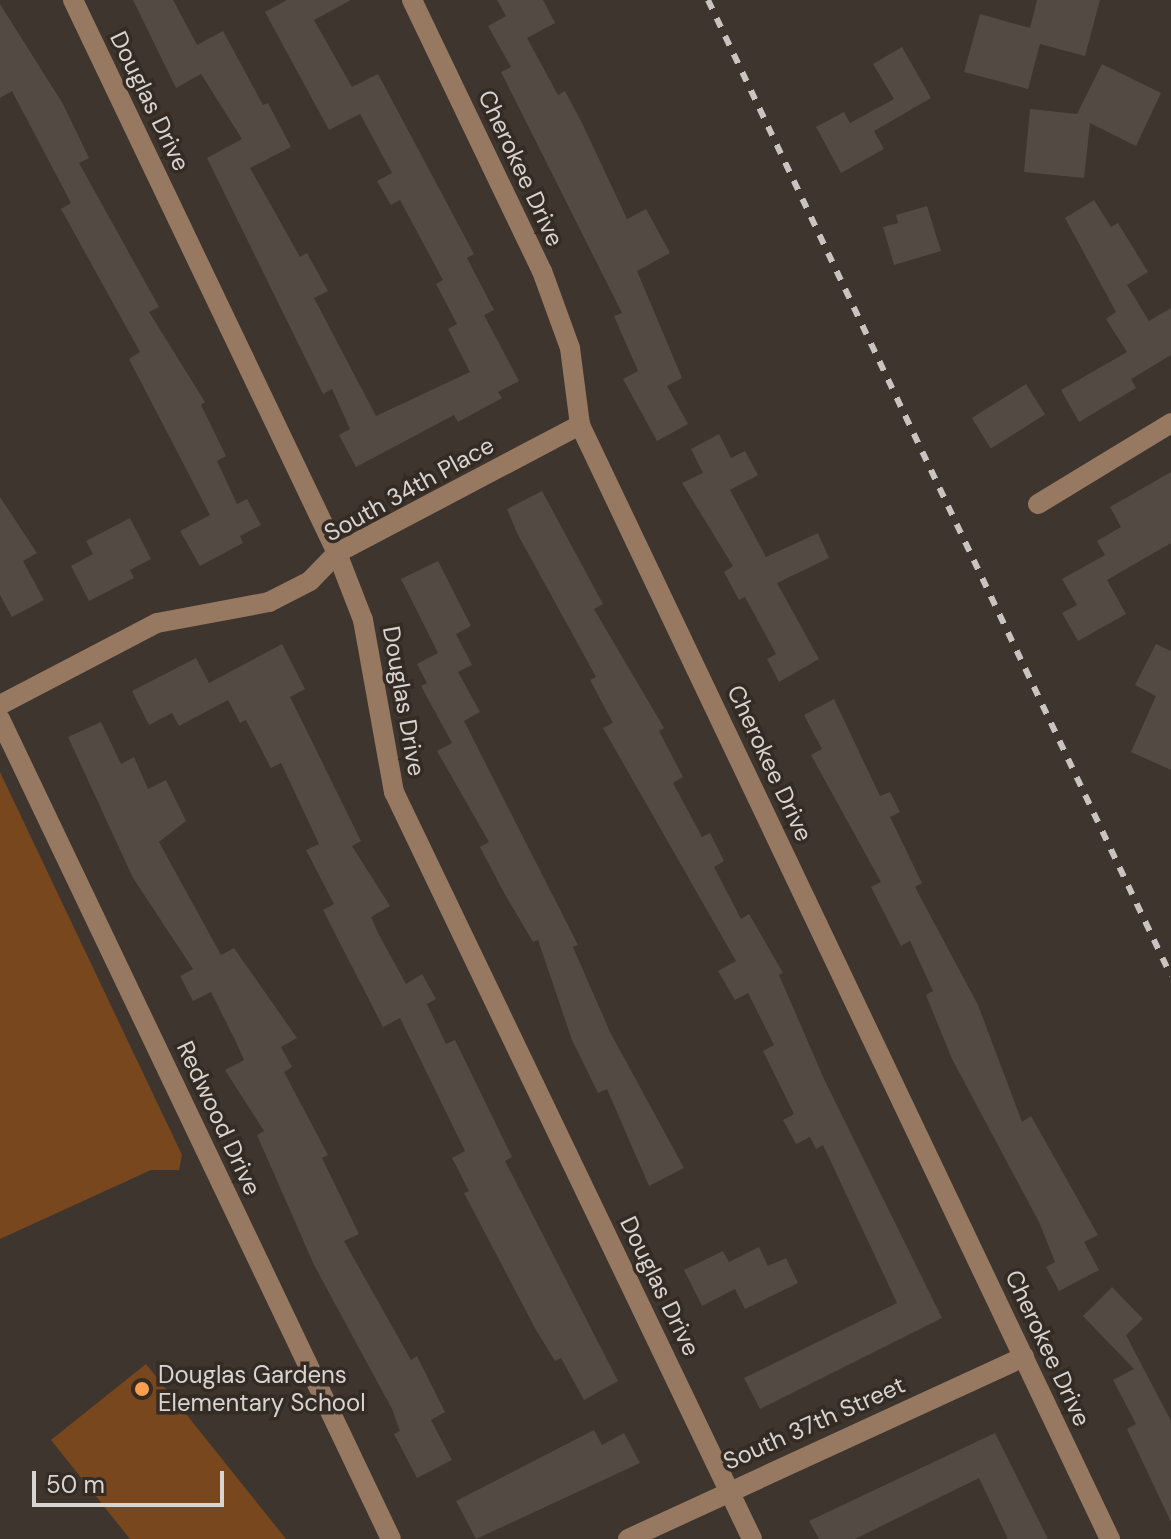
<!DOCTYPE html>
<style>
body{margin:0}
#map{position:relative;width:1171px;height:1539px;overflow:hidden;background:#3e352e;font-family:"DM Sans",sans-serif}
div>[style]{position:absolute}
.green>*{inset:0;background:#78471d}
.building>*{inset:0;background:#534a43;transform-origin:0 0}
.minor>*{height:20px;margin:-10px;padding:0 10px;transform-origin:10px;border-radius:10px;background:#977861}
.rail>*{height:6px;margin-top:-3px;transform-origin:0;background:repeating-linear-gradient(90deg,#cac3bf 0 10px,transparent 0 20px)}
.dots>*{width:22px;height:22px;translate:-50% -50%;box-sizing:border-box;border:4px solid #332b24;border-radius:50%}
span{translate:-50% -50%;white-space:nowrap;text-align:center;line-height:1.15;-webkit-text-stroke:7px #332b24;paint-order:stroke}
.street-label{font-size:24px;color:#dad4d0}
.poi-label{font-size:24px;color:#dad4d0}
.left{translate:0 -50%;text-align:left}
.scale{position:absolute;left:32px;top:1471px;width:192px;height:36px;box-sizing:border-box;border:4px solid #dad4d0;border-top:0;padding-left:10px;font-size:24px;line-height:28px;white-space:nowrap;color:#dad4d0;-webkit-text-stroke:6px #332b24;paint-order:stroke}
</style>
<div id="map">
<div class="green">
<i style="clip-path:polygon(0 772px,182px 1155px,179px 1170px,151px 1170px,0 1239px)"></i>
<i style="clip-path:polygon(146px 1364px,286px 1539px,130px 1539px,51px 1440px)"></i>
</div>
<div class="building">
<i style="clip-path:polygon(133px 0,173px 0,197px 45px,223px 31px,263px 105px,268px 103px,291px 147px,250px 168px,300px 257px,307px 253px,328px 291px,314px 298px,376px 416px,470px 372px,448px 329px,457px 324px,436px 284px,443px 280px,400px 200px,391px 205px,377px 181px,392px 173px,360px 114px,329px 130px,265px 12px,287px 0,351px 0,314px 20px,352px 87px,378px 74px,474px 254px,467px 258px,494px 310px,484px 315px,519px 381px,498px 392px,502px 398px,458px 422px,454px 415px,356px 467px,339px 435px,350px 429px,332px 389px,323px 394px,207px 158px,242px 139px,201px 74px,176px 88px)"></i>
<i style="clip-path:polygon(497px 0,543px 0,555px 23px,527px 38px,558px 95px,565px 91px,582px 123px,627px 219px,646px 209px,670px 253px,637px 271px,682px 378px,667px 386px,688px 424px,657px 441px,623px 379px,638px 371px,614px 316px,622px 313px,501px 72px,511px 67px,488px 26px,506px 16px)"></i>
<i style="clip-path:polygon(1037px 0,1100px 0,1085px 56px,1040px 44px,1028px 89px,964px 72px,980px 14px,1030px 28px)"></i>
<i style="clip-path:polygon(0 4px,63px 104px,89px 158px,79px 163px,159px 307px,149px 312px,205px 402px,201px 405px,226px 456px,217px 461px,237px 504px,247px 499px,261px 525px,240px 536px,243px 543px,200px 566px,180px 531px,210px 515px,129px 359px,140px 352px,61px 209px,71px 203px,12px 91px,0 98px)"></i>
<i style="clip-path:polygon(902px 47px,931px 98px,874px 131px,884px 149px,841px 173px,816px 127px,844px 112px,850px 123px,894px 99px,873px 64px)"></i>
<i style="clip-path:polygon(1102px 64px,1161px 93px,1136px 146px,1090px 123px,1084px 178px,1024px 172px,1030px 109px,1077px 114px)"></i>
<i style="clip-path:polygon(1094px 200px,1111px 227px,1118px 223px,1148px 272px,1127px 285px,1149px 321px,1171px 308px,1171px 355px,1131px 379px,1136px 388px,1079px 422px,1061px 390px,1127px 352px,1106px 319px,1116px 312px,1065px 218px)"></i>
<i style="clip-path:polygon(927px 206px,941px 251px,894px 265px,883px 227px,898px 223px,896px 215px)"></i>
<i style="left:1026px;top:384px;width:36px;height:64px;rotate:58deg"></i>
<i style="clip-path:polygon(719px 434px,731px 458px,745px 451px,758px 475px,730px 490px,766px 557px,818px 533px,829px 558px,777px 583px,819px 659px,779px 682px,767px 659px,776px 654px,745px 597px,739px 600px,724px 572px,733px 566px,682px 483px,703px 473px,691px 449px)"></i>
<i style="clip-path:polygon(1171px 472px,1171px 543px,1107px 580px,1126px 614px,1078px 641px,1062px 613px,1077px 605px,1062px 579px,1105px 555px,1097px 541px,1121px 527px,1110px 507px)"></i>
<i style="clip-path:polygon(542px 491px,603px 604px,594px 609px,664px 728px,659px 731px,683px 777px,673px 783px,702px 837px,710px 833px,724px 861px,714px 867px,741px 919px,749px 914px,783px 973px,779px 975px,824px 1079px,942px 1318px,760px 1409px,744px 1378px,897px 1303px,823px 1145px,816px 1149px,810px 1137px,796px 1144px,783px 1120px,794px 1114px,763px 1051px,774px 1045px,748px 993px,735px 1000px,718px 971px,736px 961px,603px 728px,613px 723px,590px 680px,596px 677px,517px 533px,507px 509px)"></i>
<i style="clip-path:polygon(0 497px,37px 553px,23px 561px,44px 600px,12px 617px,0 595px)"></i>
<i style="clip-path:polygon(130px 518px,151px 559px,130px 570px,134px 578px,89px 601px,71px 566px,93px 554px,86px 541px)"></i>
<i style="clip-path:polygon(438px 561px,471px 626px,456px 634px,472px 665px,458px 672px,480px 712px,464px 721px,578px 945px,573px 947px,610px 1032px,684px 1168px,649px 1186px,607px 1089px,598px 1093px,572px 1040px,538px 940px,533px 942px,503px 891px,480px 847px,489px 842px,437px 751px,452px 743px,421px 686px,427px 683px,417px 664px,438px 653px,401px 579px)"></i>
<i style="clip-path:polygon(282px 644px,305px 689px,290px 697px,361px 841px,352px 846px,390px 906px,371px 917px,379px 935px,406px 984px,422px 974px,436px 999px,427px 1004px,446px 1044px,455px 1040px,512px 1157px,505px 1161px,618px 1381px,584px 1400px,561px 1358px,555px 1361px,536px 1330px,464px 1193px,469px 1191px,452px 1158px,465px 1151px,400px 1018px,383px 1027px,323px 910px,334px 904px,306px 850px,319px 844px,281px 763px,271px 768px,246px 720px,240px 723px,228px 700px,179px 726px,172px 713px,149px 725px,132px 691px,196px 658px,209px 683px)"></i>
<i style="clip-path:polygon(1156px 644px,1171px 651px,1171px 770px,1131px 752px,1156px 696px,1135px 685px)"></i>
<i style="clip-path:polygon(834px 699px,880px 796px,890px 792px,900px 812px,890px 817px,922px 883px,915px 887px,978px 1005px,1022px 1122px,1031px 1116px,1098px 1235px,1084px 1242px,1099px 1270px,1059px 1291px,1046px 1267px,1055px 1262px,1039px 1222px,952px 1059px,926px 995px,933px 991px,910px 941px,901px 946px,871px 887px,881px 882px,811px 755px,822px 749px,804px 715px)"></i>
<i style="clip-path:polygon(101px 722px,121px 764px,134px 757px,148px 789px,166px 780px,186px 821px,159px 842px,221px 955px,234px 948px,297px 1038px,281px 1047px,292px 1067px,284px 1072px,328px 1155px,322px 1158px,359px 1234px,344px 1241px,411px 1360px,417px 1356px,445px 1412px,431px 1420px,452px 1460px,417px 1478px,394px 1434px,400px 1431px,392px 1409px,314px 1265px,257px 1135px,264px 1131px,225px 1070px,244px 1060px,236px 1042px,211px 992px,193px 1001px,180px 976px,193px 969px,133px 878px,68px 737px)"></i>
<i style="clip-path:polygon(759px 1247px,768px 1266px,786px 1258px,798px 1283px,745px 1309px,735px 1289px,702px 1306px,684px 1270px,723px 1251px,729px 1262px)"></i>
<i style="clip-path:polygon(1112px 1287px,1143px 1319px,1126px 1335px,1171px 1421px,1171px 1522px,1127px 1429px,1136px 1424px,1113px 1380px,1134px 1369px,1083px 1316px)"></i>
<i style="clip-path:polygon(594px 1430px,602px 1445px,624px 1433px,640px 1463px,476px 1539px,456px 1501px)"></i>
<i style="clip-path:polygon(995px 1433px,1048px 1539px,1008px 1539px,979px 1478px,855px 1539px,819px 1539px,809px 1521px)"></i>
</div>
<div class="minor">
<i style="left:73px;top:0;width:613px;rotate:64.48deg"></i>
<i style="left:337px;top:553px;width:72px;rotate:68.8deg"></i>
<i style="left:363px;top:620px;width:175px;rotate:79.8deg"></i>
<i style="left:394px;top:792px;width:828px;rotate:64.39deg"></i>
<i style="left:412px;top:0;width:301px;rotate:64.4deg"></i>
<i style="left:542px;top:271px;width:82px;rotate:70deg"></i>
<i style="left:570px;top:348px;width:78px;rotate:82.6deg"></i>
<i style="left:580px;top:425px;width:1234px;rotate:64.56deg"></i>
<i style="left:1038px;top:504px;width:156px;rotate:-31.3deg"></i>
<i style="left:0;top:705px;width:177px;rotate:-27.6deg"></i>
<i style="left:157px;top:623px;width:114px;rotate:-10.6deg"></i>
<i style="left:269px;top:602px;width:46px;rotate:-27.1deg"></i>
<i style="left:310px;top:581px;width:39px;rotate:-46deg"></i>
<i style="left:337px;top:553px;width:275px;rotate:-27.8deg"></i>
<i style="left:0;top:719px;width:908px;rotate:64.51deg"></i>
<i style="left:628px;top:1539px;width:436px;rotate:-24.7deg"></i>
</div>
<div class="rail">
<i style="left:708px;top:0;width:1080px;rotate:64.62deg"></i>
</div>
<div class="dots">
<i style="left:142px;top:1389px;background:#fb9e50"></i>
</div>
<div class="street-label">
<span style="left:150px;top:101px;rotate:64deg">Douglas Drive</span>
<span style="left:521px;top:168px;rotate:65deg">Cherokee Drive</span>
<span style="left:409px;top:489px;rotate:-29deg">South 34th Place</span>
<span style="left:404px;top:701px;rotate:80deg">Douglas Drive</span>
<span style="left:770px;top:763px;rotate:65deg">Cherokee Drive</span>
<span style="left:219px;top:1118px;rotate:65deg">Redwood Drive</span>
<span style="left:660px;top:1286px;rotate:64deg">Douglas Drive</span>
<span style="left:1048px;top:1348px;rotate:65deg">Cherokee Drive</span>
<span style="left:814px;top:1423px;rotate:-24deg">South 37th Street</span>
</div>
<div class="poi-label">
<span class="left" style="left:158px;top:1389px">Douglas Gardens<br>Elementary School</span>
</div>
<div class="scale">50 m</div>
</div>
